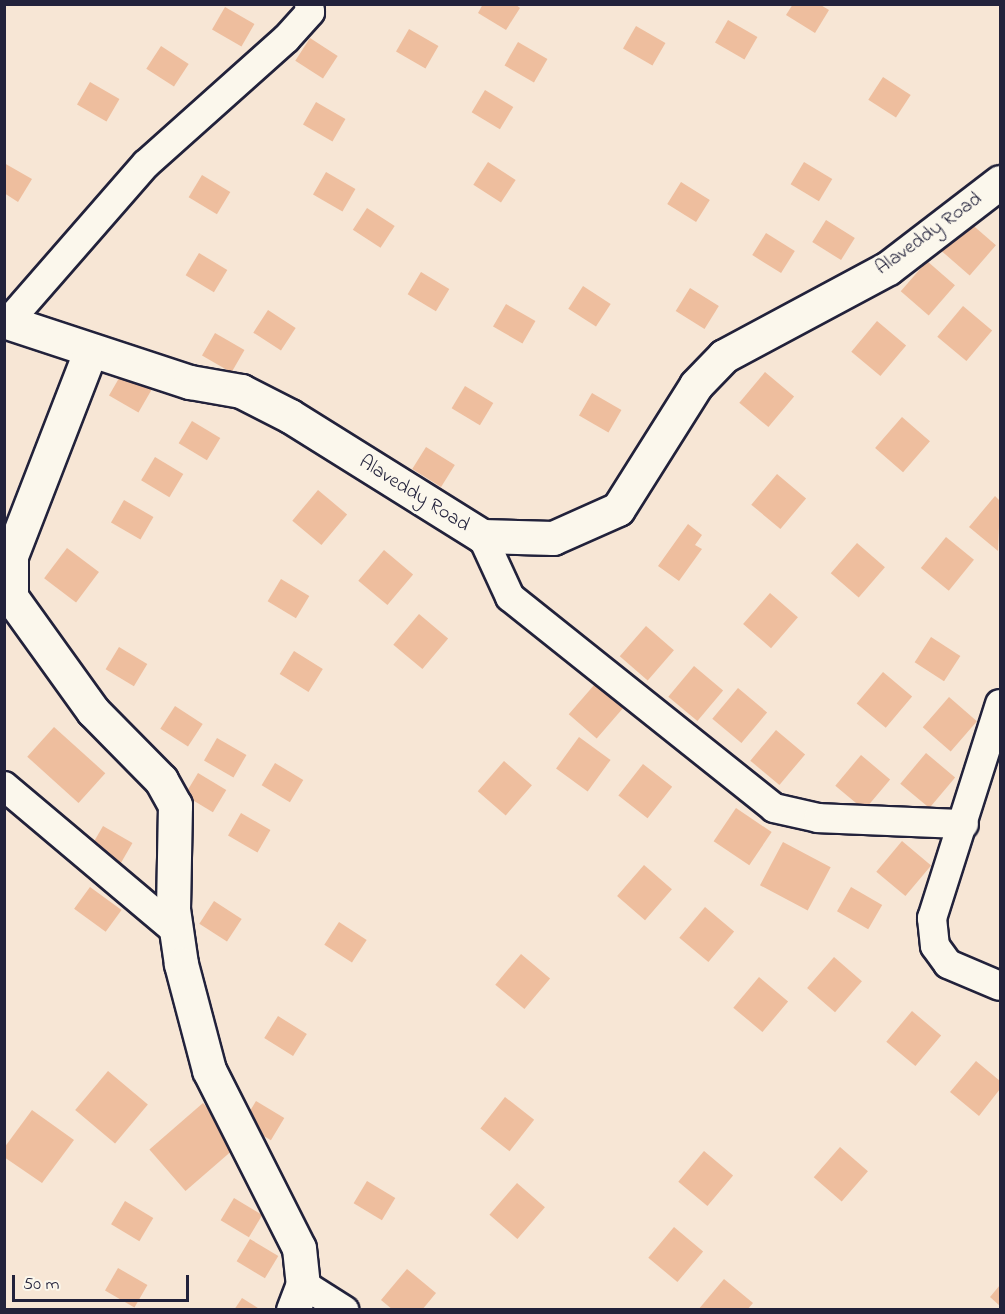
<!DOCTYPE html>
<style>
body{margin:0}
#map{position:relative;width:1005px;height:1314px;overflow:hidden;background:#f7e6d5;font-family:"Indie Flower",sans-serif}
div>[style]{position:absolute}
.building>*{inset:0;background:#eebe9e;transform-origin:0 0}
.roads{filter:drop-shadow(2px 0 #22223b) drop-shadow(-2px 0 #22223b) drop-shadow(0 2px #22223b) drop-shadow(0 -2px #22223b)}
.street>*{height:28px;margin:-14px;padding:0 14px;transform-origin:14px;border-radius:14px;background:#fbf7ec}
.secondary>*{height:33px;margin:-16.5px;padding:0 16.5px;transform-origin:16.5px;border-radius:16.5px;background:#fbf7ec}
span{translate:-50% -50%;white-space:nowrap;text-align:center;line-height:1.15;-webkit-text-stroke:5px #fbf7ec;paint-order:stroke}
.street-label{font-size:20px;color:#22223b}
.frame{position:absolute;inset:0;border:6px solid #22223b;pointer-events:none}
.scale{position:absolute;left:12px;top:1275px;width:177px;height:27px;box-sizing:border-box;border:3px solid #22223b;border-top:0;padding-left:8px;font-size:18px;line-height:21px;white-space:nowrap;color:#22223b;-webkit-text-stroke:4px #fbf7ec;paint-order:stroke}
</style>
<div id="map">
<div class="building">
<i style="clip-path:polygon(483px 4px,515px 4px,520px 8px,506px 30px,478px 13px)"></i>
<i style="clip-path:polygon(793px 4px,819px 4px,829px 10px,815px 33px,786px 15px)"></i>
<i style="left:225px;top:7px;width:34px;height:26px;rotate:30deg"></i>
<i style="left:728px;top:20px;width:34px;height:26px;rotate:30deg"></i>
<i style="left:636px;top:26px;width:34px;height:26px;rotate:30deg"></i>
<i style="left:409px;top:29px;width:34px;height:26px;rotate:30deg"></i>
<i style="left:310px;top:38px;width:33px;height:27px;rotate:33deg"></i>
<i style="left:518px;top:42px;width:34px;height:27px;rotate:30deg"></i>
<i style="left:161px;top:46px;width:33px;height:27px;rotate:33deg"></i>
<i style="left:883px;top:77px;width:33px;height:27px;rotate:33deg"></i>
<i style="left:90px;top:82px;width:34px;height:26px;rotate:30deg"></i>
<i style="left:485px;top:90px;width:33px;height:26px;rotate:31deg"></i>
<i style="left:316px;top:102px;width:34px;height:26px;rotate:30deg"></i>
<i style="left:488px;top:162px;width:33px;height:27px;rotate:33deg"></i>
<i style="left:804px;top:162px;width:33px;height:26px;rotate:31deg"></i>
<i style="clip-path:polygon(4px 163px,32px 179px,18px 202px,4px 193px)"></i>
<i style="left:326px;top:172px;width:34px;height:26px;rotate:30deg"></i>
<i style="left:202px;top:175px;width:33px;height:26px;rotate:31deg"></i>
<i style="left:681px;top:182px;width:34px;height:26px;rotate:32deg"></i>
<i style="left:367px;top:208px;width:33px;height:26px;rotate:33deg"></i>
<i style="left:826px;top:220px;width:34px;height:26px;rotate:32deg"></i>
<i style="left:968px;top:221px;width:37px;height:40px;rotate:41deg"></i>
<i style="left:766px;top:233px;width:34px;height:26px;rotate:32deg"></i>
<i style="left:199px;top:253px;width:33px;height:26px;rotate:31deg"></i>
<i style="left:927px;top:261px;width:37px;height:40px;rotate:41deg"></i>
<i style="left:421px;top:272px;width:33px;height:26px;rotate:31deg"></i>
<i style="left:583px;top:286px;width:33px;height:27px;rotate:33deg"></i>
<i style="left:690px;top:288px;width:34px;height:27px;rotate:32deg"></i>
<i style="left:506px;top:304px;width:34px;height:26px;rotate:30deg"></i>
<i style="left:963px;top:306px;width:38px;height:40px;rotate:40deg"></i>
<i style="left:268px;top:310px;width:33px;height:27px;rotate:33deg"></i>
<i style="left:877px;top:321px;width:38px;height:40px;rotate:40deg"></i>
<i style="left:215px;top:333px;width:34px;height:26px;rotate:30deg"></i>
<i style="left:765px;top:372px;width:38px;height:40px;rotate:40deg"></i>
<i style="left:122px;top:373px;width:34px;height:26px;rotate:30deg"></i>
<i style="left:465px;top:386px;width:33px;height:26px;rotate:31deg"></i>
<i style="left:592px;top:393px;width:34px;height:26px;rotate:30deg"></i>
<i style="left:902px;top:417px;width:37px;height:41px;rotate:41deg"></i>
<i style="left:192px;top:421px;width:33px;height:26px;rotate:31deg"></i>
<i style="left:426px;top:447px;width:34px;height:26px;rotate:32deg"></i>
<i style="left:155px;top:457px;width:33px;height:27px;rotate:31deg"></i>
<i style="left:777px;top:474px;width:38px;height:40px;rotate:40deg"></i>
<i style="left:318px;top:490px;width:38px;height:40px;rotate:40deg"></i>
<i style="clip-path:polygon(995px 496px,1000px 501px,998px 551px,969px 527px)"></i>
<i style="left:124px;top:500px;width:34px;height:26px;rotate:30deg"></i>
<i style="clip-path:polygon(688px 524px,702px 535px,695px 545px,702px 549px,679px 581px,658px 566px)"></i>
<i style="left:946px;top:537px;width:36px;height:40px;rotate:39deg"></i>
<i style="left:857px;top:543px;width:37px;height:40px;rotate:41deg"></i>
<i style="left:67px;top:548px;width:40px;height:38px;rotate:37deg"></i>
<i style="left:384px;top:550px;width:38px;height:40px;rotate:40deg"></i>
<i style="left:281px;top:579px;width:33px;height:26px;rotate:31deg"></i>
<i style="left:770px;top:593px;width:37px;height:41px;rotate:41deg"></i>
<i style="left:419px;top:614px;width:38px;height:40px;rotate:40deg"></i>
<i style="left:646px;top:626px;width:37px;height:40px;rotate:41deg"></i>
<i style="left:931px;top:637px;width:35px;height:30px;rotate:33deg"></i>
<i style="left:119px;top:647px;width:33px;height:26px;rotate:31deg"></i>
<i style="left:294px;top:651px;width:34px;height:27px;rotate:32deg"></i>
<i style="left:694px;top:666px;width:38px;height:40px;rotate:40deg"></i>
<i style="left:883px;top:672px;width:38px;height:41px;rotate:40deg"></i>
<i style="left:595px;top:684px;width:37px;height:40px;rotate:41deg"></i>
<i style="left:738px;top:688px;width:38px;height:40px;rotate:40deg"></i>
<i style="left:949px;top:697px;width:37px;height:40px;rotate:41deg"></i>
<i style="left:175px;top:706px;width:33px;height:27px;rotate:33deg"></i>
<i style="left:54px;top:727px;width:69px;height:40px;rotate:42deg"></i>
<i style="left:776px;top:730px;width:38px;height:40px;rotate:40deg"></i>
<i style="left:579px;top:737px;width:39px;height:39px;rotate:36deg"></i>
<i style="left:217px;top:738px;width:34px;height:26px;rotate:30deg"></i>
<i style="left:926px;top:753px;width:38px;height:40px;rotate:40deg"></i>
<i style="left:861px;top:755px;width:38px;height:40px;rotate:40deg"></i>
<i style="left:504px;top:761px;width:37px;height:40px;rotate:41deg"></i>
<i style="left:275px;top:763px;width:33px;height:26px;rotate:31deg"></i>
<i style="left:643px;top:764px;width:37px;height:40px;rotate:38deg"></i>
<i style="left:198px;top:773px;width:33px;height:26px;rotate:31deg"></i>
<i style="left:736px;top:808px;width:43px;height:40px;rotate:34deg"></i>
<i style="left:241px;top:813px;width:34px;height:26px;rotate:30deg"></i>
<i style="left:103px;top:826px;width:34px;height:26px;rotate:30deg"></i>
<i style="left:902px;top:841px;width:38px;height:40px;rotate:40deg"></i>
<i style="left:783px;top:842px;width:54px;height:49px;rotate:28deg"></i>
<i style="left:644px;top:865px;width:37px;height:41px;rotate:41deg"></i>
<i style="left:90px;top:887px;width:39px;height:27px;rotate:36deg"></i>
<i style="left:851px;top:887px;width:36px;height:28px;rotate:30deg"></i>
<i style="left:214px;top:901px;width:33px;height:27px;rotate:33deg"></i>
<i style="left:705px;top:907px;width:38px;height:40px;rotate:40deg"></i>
<i style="left:339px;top:922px;width:33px;height:27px;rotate:33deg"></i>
<i style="left:521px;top:954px;width:38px;height:40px;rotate:40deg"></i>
<i style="left:834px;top:957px;width:37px;height:41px;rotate:41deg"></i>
<i style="left:759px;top:977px;width:38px;height:40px;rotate:40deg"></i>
<i style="left:912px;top:1011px;width:38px;height:40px;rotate:40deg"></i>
<i style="left:278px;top:1016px;width:34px;height:26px;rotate:32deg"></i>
<i style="clip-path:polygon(976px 1061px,1000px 1081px,1000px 1089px,979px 1116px,950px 1092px)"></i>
<i style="left:108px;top:1071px;width:52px;height:51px;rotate:40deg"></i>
<i style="left:505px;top:1097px;width:37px;height:40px;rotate:38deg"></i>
<i style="left:256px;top:1101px;width:33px;height:26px;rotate:31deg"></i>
<i style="left:203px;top:1103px;width:55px;height:71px;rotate:49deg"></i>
<i style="clip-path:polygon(32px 1110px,74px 1140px,42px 1183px,4px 1157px,4px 1148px)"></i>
<i style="left:840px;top:1147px;width:37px;height:40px;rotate:41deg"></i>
<i style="left:704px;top:1151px;width:38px;height:40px;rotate:40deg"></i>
<i style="left:367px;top:1181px;width:33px;height:26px;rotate:31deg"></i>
<i style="left:517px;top:1183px;width:37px;height:42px;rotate:41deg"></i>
<i style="left:234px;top:1198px;width:33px;height:26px;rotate:31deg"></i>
<i style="left:125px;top:1201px;width:33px;height:27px;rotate:31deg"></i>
<i style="left:674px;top:1227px;width:38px;height:40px;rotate:40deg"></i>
<i style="left:250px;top:1239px;width:33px;height:26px;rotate:31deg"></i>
<i style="left:118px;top:1268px;width:34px;height:26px;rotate:30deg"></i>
<i style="clip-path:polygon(407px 1269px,436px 1293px,422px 1310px,393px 1310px,381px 1300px)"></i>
<i style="clip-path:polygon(724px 1279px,753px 1303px,747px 1310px,698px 1310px)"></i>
<i style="clip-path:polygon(1000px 1285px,1000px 1306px,990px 1297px)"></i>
<i style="clip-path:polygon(242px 1298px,261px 1310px,234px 1310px)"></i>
</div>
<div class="roads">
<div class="street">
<i style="left:8px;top:322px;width:210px;rotate:-48.9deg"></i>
<i style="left:146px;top:164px;width:188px;rotate:-41.8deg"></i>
<i style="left:286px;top:39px;width:36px;rotate:-48deg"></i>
<i style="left:310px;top:12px;width:8px;rotate:-97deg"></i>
<i style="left:482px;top:536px;width:67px;rotate:65.3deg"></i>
<i style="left:510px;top:597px;width:338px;rotate:38.6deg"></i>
<i style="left:774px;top:808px;width:45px;rotate:12.8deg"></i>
<i style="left:818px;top:818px;width:146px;rotate:2.4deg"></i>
<i style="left:1000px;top:704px;width:225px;rotate:107.6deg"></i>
<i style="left:932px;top:918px;width:28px;rotate:84deg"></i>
<i style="left:935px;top:946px;width:22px;rotate:54deg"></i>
<i style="left:948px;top:964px;width:56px;rotate:22.9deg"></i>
<i style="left:4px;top:786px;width:225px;rotate:40.1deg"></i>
<i style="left:303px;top:1284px;width:49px;rotate:32.4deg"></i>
</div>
<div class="secondary">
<i style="left:4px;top:321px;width:196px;rotate:18.2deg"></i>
<i style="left:190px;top:382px;width:52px;rotate:10deg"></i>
<i style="left:241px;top:391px;width:55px;rotate:27deg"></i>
<i style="left:290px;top:416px;width:226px;rotate:32deg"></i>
<i style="left:482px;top:536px;width:71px;rotate:1.6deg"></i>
<i style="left:553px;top:538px;width:71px;rotate:-24deg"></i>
<i style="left:618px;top:509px;width:146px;rotate:-57.8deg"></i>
<i style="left:696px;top:385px;width:40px;rotate:-46deg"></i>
<i style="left:724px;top:356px;width:186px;rotate:-28.2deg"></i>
<i style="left:888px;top:268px;width:141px;rotate:-37.5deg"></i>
<i style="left:90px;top:352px;width:219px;rotate:111.2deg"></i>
<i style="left:11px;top:556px;width:41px;rotate:90deg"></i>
<i style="left:11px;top:597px;width:140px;rotate:54.3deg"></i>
<i style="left:93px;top:711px;width:97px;rotate:45.4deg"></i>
<i style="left:161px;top:780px;width:29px;rotate:61deg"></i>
<i style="left:175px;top:805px;width:104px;rotate:91.1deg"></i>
<i style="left:173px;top:909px;width:56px;rotate:81.7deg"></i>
<i style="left:181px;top:964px;width:110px;rotate:75.2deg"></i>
<i style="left:209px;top:1070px;width:199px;rotate:63.2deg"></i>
<i style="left:299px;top:1248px;width:36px;rotate:84deg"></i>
<i style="left:303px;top:1284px;width:28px;rotate:111deg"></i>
</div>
</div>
<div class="street-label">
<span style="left:929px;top:234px;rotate:-36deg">Alaveddy Road</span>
<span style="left:414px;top:494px;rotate:32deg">Alaveddy Road</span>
</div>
<div class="frame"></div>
<div class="scale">50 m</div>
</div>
